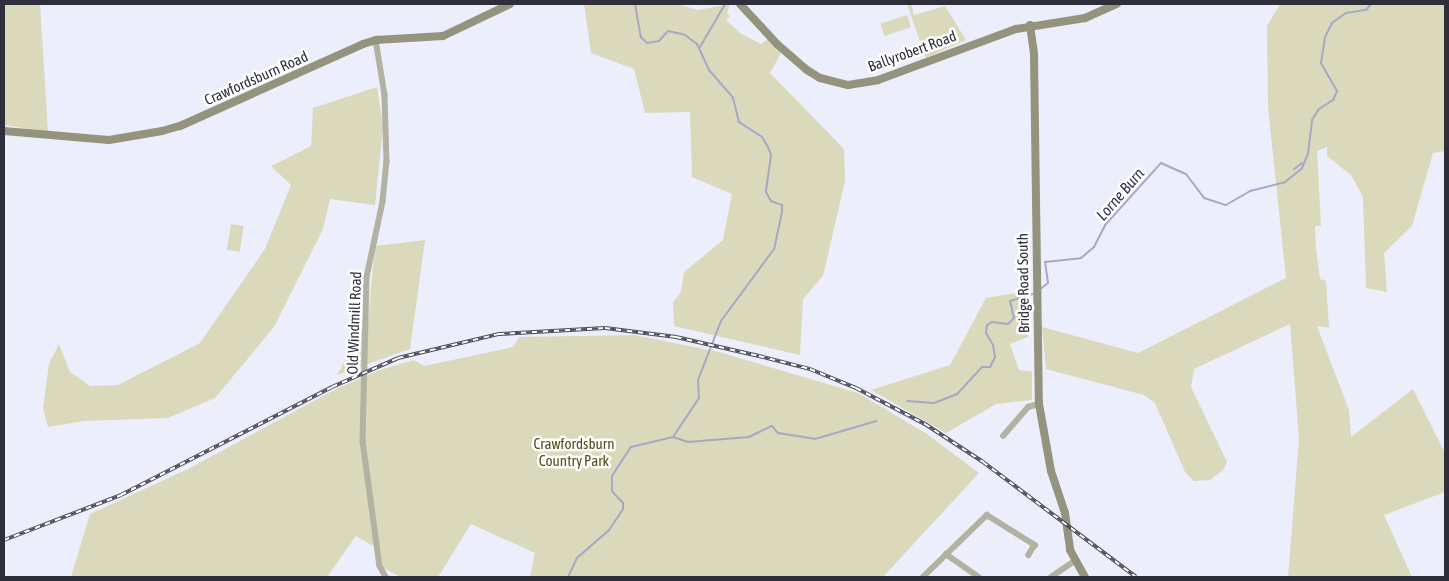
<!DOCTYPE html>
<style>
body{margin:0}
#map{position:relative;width:1449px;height:581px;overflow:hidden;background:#edeefc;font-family:"Asap Condensed",sans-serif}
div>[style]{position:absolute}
.green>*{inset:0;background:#dad9bb;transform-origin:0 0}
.stream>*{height:2px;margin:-1px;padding:0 1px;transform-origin:1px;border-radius:1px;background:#a6a8c5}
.street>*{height:5.5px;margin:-2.75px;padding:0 2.75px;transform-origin:2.75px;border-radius:2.75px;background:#b2b2a3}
.secondary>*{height:8px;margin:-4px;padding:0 4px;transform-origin:4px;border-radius:4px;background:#94937d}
.rail>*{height:4px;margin-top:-2px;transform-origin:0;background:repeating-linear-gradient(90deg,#fff 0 5.5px,#4d4d5a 0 11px);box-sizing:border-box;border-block:1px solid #4d4d5a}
span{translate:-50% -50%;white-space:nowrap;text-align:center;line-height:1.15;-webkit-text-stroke:5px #fff;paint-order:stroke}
.street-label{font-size:15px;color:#2f2f3c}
.park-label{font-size:15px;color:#54501d}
.water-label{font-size:16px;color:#33315b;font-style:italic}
.frame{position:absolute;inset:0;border:5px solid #2f2f3c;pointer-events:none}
</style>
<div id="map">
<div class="green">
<i style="clip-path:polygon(4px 4px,40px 4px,48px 132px,4px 125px)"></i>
<i style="clip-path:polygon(584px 4px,677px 4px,698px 10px,730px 4px,727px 13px,730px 16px,726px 20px,740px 33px,761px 44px,768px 39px,781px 53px,770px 73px,844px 149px,845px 181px,823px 276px,803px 299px,800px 355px,674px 326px,673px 302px,681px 292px,684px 272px,723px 240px,732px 194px,692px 177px,690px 112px,645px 113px,634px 69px,591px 53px)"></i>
<i style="clip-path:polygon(907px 4px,911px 4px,914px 15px,945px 6px,966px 40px,926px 58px)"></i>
<i style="clip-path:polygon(1280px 4px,1445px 4px,1445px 151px,1433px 153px,1412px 226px,1384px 253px,1387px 292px,1366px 288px,1363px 197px,1351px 175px,1327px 156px,1327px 147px,1317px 151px,1321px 226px,1315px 226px,1316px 248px,1320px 279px,1326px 281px,1329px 328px,1317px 326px,1349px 410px,1351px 437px,1413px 389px,1445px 453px,1445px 492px,1384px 515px,1412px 577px,1288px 577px,1299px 439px,1290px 324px,1194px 369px,1191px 387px,1227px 462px,1223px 470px,1210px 480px,1194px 481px,1185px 472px,1155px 403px,1144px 395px,1046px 369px,1042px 327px,1138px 353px,1286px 278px,1268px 107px,1267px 26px)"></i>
<i style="left:907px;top:15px;width:13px;height:28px;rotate:72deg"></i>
<i style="clip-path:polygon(377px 87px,383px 127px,375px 205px,330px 199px,323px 229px,274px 327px,215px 398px,168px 418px,84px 421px,48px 427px,43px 408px,49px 364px,59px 344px,70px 372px,90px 386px,118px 385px,200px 343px,265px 249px,291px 185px,271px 166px,311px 146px,313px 108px)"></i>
<i style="left:231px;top:224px;width:13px;height:26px;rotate:9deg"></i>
<i style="clip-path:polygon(425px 240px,410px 349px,337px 375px,368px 320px,375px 246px)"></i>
<i style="clip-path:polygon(1027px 291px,1028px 337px,1010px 344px,1019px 370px,1032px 372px,1032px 400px,996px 404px,946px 433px,871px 390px,950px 365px,986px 298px)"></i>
<i style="clip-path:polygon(635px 335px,719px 352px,858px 393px,927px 434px,979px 473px,883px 577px,530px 577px,535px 553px,471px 524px,438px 577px,400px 577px,384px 568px,377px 548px,356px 536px,327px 577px,71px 577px,90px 514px,190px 468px,336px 389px,380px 370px,414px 360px,424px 366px,513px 347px,519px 337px)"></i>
</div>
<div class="stream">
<i style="left:635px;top:4px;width:34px;rotate:80deg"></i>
<i style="left:641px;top:37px;width:8px;rotate:45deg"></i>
<i style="left:647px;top:43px;width:12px;rotate:-9deg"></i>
<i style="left:659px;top:41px;width:13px;rotate:-48deg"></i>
<i style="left:668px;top:31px;width:17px;rotate:13deg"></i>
<i style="left:685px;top:35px;width:15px;rotate:37deg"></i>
<i style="left:697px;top:44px;width:29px;rotate:65deg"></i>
<i style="left:709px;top:70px;width:37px;rotate:49deg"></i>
<i style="left:733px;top:98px;width:25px;rotate:76deg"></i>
<i style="left:739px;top:122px;width:27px;rotate:33deg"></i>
<i style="left:762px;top:137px;width:12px;rotate:59deg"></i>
<i style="left:768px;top:147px;width:9px;rotate:69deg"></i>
<i style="left:771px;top:155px;width:37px;rotate:98deg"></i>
<i style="left:766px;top:192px;width:10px;rotate:61deg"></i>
<i style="left:771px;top:201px;width:12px;rotate:20deg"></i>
<i style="left:782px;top:205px;width:7px;rotate:90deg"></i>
<i style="left:782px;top:212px;width:38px;rotate:102deg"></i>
<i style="left:774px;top:249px;width:89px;rotate:126.4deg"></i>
<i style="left:721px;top:321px;width:63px;rotate:111.3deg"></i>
<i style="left:698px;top:380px;width:18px;rotate:87deg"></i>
<i style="left:699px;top:398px;width:47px;rotate:123.7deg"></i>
<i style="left:700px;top:47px;width:48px;rotate:-59.7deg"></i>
<i style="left:1294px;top:169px;width:10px;rotate:-37deg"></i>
<i style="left:1039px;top:290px;width:11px;rotate:-38deg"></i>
<i style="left:1048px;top:283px;width:21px;rotate:-98deg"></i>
<i style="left:1045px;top:262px;width:36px;rotate:-6deg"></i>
<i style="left:1081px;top:258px;width:17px;rotate:-40deg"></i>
<i style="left:1094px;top:247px;width:25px;rotate:-63deg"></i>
<i style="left:1105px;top:225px;width:84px;rotate:-47.9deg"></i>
<i style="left:1161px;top:163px;width:27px;rotate:24deg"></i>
<i style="left:1186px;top:174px;width:30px;rotate:53deg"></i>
<i style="left:1204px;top:198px;width:23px;rotate:18deg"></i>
<i style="left:1226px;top:205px;width:28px;rotate:-30deg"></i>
<i style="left:1250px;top:191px;width:36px;rotate:-14deg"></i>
<i style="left:1285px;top:182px;width:22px;rotate:-39deg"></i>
<i style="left:1302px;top:168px;width:15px;rotate:-67deg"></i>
<i style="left:1308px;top:154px;width:34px;rotate:-83deg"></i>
<i style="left:1312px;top:120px;width:13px;rotate:-58deg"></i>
<i style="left:1319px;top:109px;width:17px;rotate:-33deg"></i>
<i style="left:1333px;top:100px;width:10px;rotate:-66deg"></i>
<i style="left:1337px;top:91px;width:32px;rotate:-120deg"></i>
<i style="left:1321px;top:63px;width:26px;rotate:-81deg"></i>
<i style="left:1325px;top:37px;width:16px;rotate:-63deg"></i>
<i style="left:1332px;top:23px;width:17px;rotate:-36deg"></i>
<i style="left:1346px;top:13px;width:20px;rotate:-9deg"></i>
<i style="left:1366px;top:10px;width:8px;rotate:-50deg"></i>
<i style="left:907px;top:401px;width:27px;rotate:4deg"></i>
<i style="left:934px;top:403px;width:25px;rotate:-21deg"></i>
<i style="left:957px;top:394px;width:37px;rotate:-47deg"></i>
<i style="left:982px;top:367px;width:8px"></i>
<i style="left:990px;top:367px;width:11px;rotate:-63deg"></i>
<i style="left:995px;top:357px;width:12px;rotate:-99deg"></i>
<i style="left:993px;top:345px;width:14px;rotate:-120deg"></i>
<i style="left:986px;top:333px;width:8px;rotate:-83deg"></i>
<i style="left:987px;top:325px;width:6px;rotate:-31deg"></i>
<i style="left:992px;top:322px;width:16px;rotate:7deg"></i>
<i style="left:1008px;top:324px;width:8px;rotate:-45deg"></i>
<i style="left:1014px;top:318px;width:17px;rotate:-103deg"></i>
<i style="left:1010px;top:301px;width:27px;rotate:-17deg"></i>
<i style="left:568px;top:577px;width:21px;rotate:-65deg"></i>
<i style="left:577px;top:558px;width:43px;rotate:-41.2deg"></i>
<i style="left:609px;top:530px;width:25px;rotate:-56deg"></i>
<i style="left:623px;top:509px;width:6px;rotate:-90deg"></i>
<i style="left:623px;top:503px;width:16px;rotate:-133deg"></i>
<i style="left:612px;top:491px;width:15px;rotate:-90deg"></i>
<i style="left:612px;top:476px;width:35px;rotate:-57deg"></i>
<i style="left:631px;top:447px;width:43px;rotate:-13.4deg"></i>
<i style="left:673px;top:437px;width:16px;rotate:18deg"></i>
<i style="left:688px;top:442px;width:61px;rotate:-4.7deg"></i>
<i style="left:749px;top:437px;width:25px;rotate:-26deg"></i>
<i style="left:772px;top:426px;width:9px;rotate:49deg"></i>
<i style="left:778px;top:433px;width:37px;rotate:9deg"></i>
<i style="left:815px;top:439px;width:64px;rotate:-16.4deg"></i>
</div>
<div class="street">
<i style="left:376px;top:40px;width:56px;rotate:80.7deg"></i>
<i style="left:385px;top:95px;width:66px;rotate:88.3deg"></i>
<i style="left:387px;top:161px;width:41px;rotate:95.6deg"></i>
<i style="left:383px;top:202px;width:77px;rotate:102deg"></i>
<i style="left:367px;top:277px;width:164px;rotate:91.4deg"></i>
<i style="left:363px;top:441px;width:126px;rotate:82.3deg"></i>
<i style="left:380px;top:566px;width:13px;rotate:61deg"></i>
<i style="left:1003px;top:436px;width:38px;rotate:-49deg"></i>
<i style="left:1028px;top:407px;width:11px;rotate:-15deg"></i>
<i style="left:946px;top:554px;width:40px;rotate:34.9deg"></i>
<i style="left:923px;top:577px;width:89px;rotate:-44.1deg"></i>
<i style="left:987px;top:515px;width:57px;rotate:32deg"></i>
<i style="left:1035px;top:545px;width:12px;rotate:121deg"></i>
<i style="left:1051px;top:577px;width:27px;rotate:-34deg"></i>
</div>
<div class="secondary">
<i style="left:740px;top:4px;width:54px;rotate:47.2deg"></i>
<i style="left:777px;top:44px;width:40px;rotate:41deg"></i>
<i style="left:807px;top:70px;width:15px;rotate:32deg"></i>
<i style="left:820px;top:78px;width:29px;rotate:14deg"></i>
<i style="left:848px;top:85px;width:30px;rotate:-9deg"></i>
<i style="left:878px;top:80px;width:147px;rotate:-20.3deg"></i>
<i style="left:1016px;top:29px;width:70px;rotate:-9.1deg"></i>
<i style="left:1085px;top:18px;width:35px;rotate:-24deg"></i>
<i style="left:1030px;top:25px;width:30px;rotate:82deg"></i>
<i style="left:1034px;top:55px;width:349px;rotate:89.2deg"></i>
<i style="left:1039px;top:404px;width:68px;rotate:79.8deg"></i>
<i style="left:1051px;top:471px;width:44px;rotate:71.6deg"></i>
<i style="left:1065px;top:513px;width:37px;rotate:82deg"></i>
<i style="left:1070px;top:550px;width:31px;rotate:61deg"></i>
<i style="left:4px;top:131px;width:105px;rotate:4.9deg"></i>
<i style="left:109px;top:140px;width:54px;rotate:-9.6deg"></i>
<i style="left:162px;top:131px;width:19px;rotate:-16deg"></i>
<i style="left:180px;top:126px;width:201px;rotate:-24.1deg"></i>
<i style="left:363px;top:44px;width:14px;rotate:-17deg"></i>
<i style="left:376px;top:40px;width:67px;rotate:-3.4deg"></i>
<i style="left:443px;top:36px;width:74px;rotate:-25.5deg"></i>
</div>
<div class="rail">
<i style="left:4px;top:540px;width:125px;rotate:-21deg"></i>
<i style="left:121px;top:495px;width:237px;rotate:-27.1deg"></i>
<i style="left:332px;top:387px;width:72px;rotate:-23.7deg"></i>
<i style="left:398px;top:358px;width:104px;rotate:-13.4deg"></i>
<i style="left:499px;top:334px;width:106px;rotate:-3.2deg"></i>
<i style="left:605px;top:328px;width:72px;rotate:7.2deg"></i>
<i style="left:676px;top:337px;width:85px;rotate:12.9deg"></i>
<i style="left:759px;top:356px;width:53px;rotate:14.3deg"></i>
<i style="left:810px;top:369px;width:50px;rotate:22.4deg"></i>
<i style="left:856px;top:388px;width:78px;rotate:27.6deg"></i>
<i style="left:925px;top:424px;width:69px;rotate:33.2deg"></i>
<i style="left:983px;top:462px;width:191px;rotate:36.9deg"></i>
</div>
<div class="street-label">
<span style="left:912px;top:51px;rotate:-20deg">Ballyrobert Road</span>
<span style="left:256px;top:78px;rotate:-24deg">Crawfordsburn Road</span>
<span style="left:1023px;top:283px;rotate:-91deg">Bridge Road South</span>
<span style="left:354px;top:323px;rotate:-88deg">Old Windmill Road</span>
</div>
<div class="park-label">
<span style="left:574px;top:452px">Crawfordsburn<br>Country Park</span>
</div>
<div class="water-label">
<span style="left:1120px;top:194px;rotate:-49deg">Lorne Burn</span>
</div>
<div class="frame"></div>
</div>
